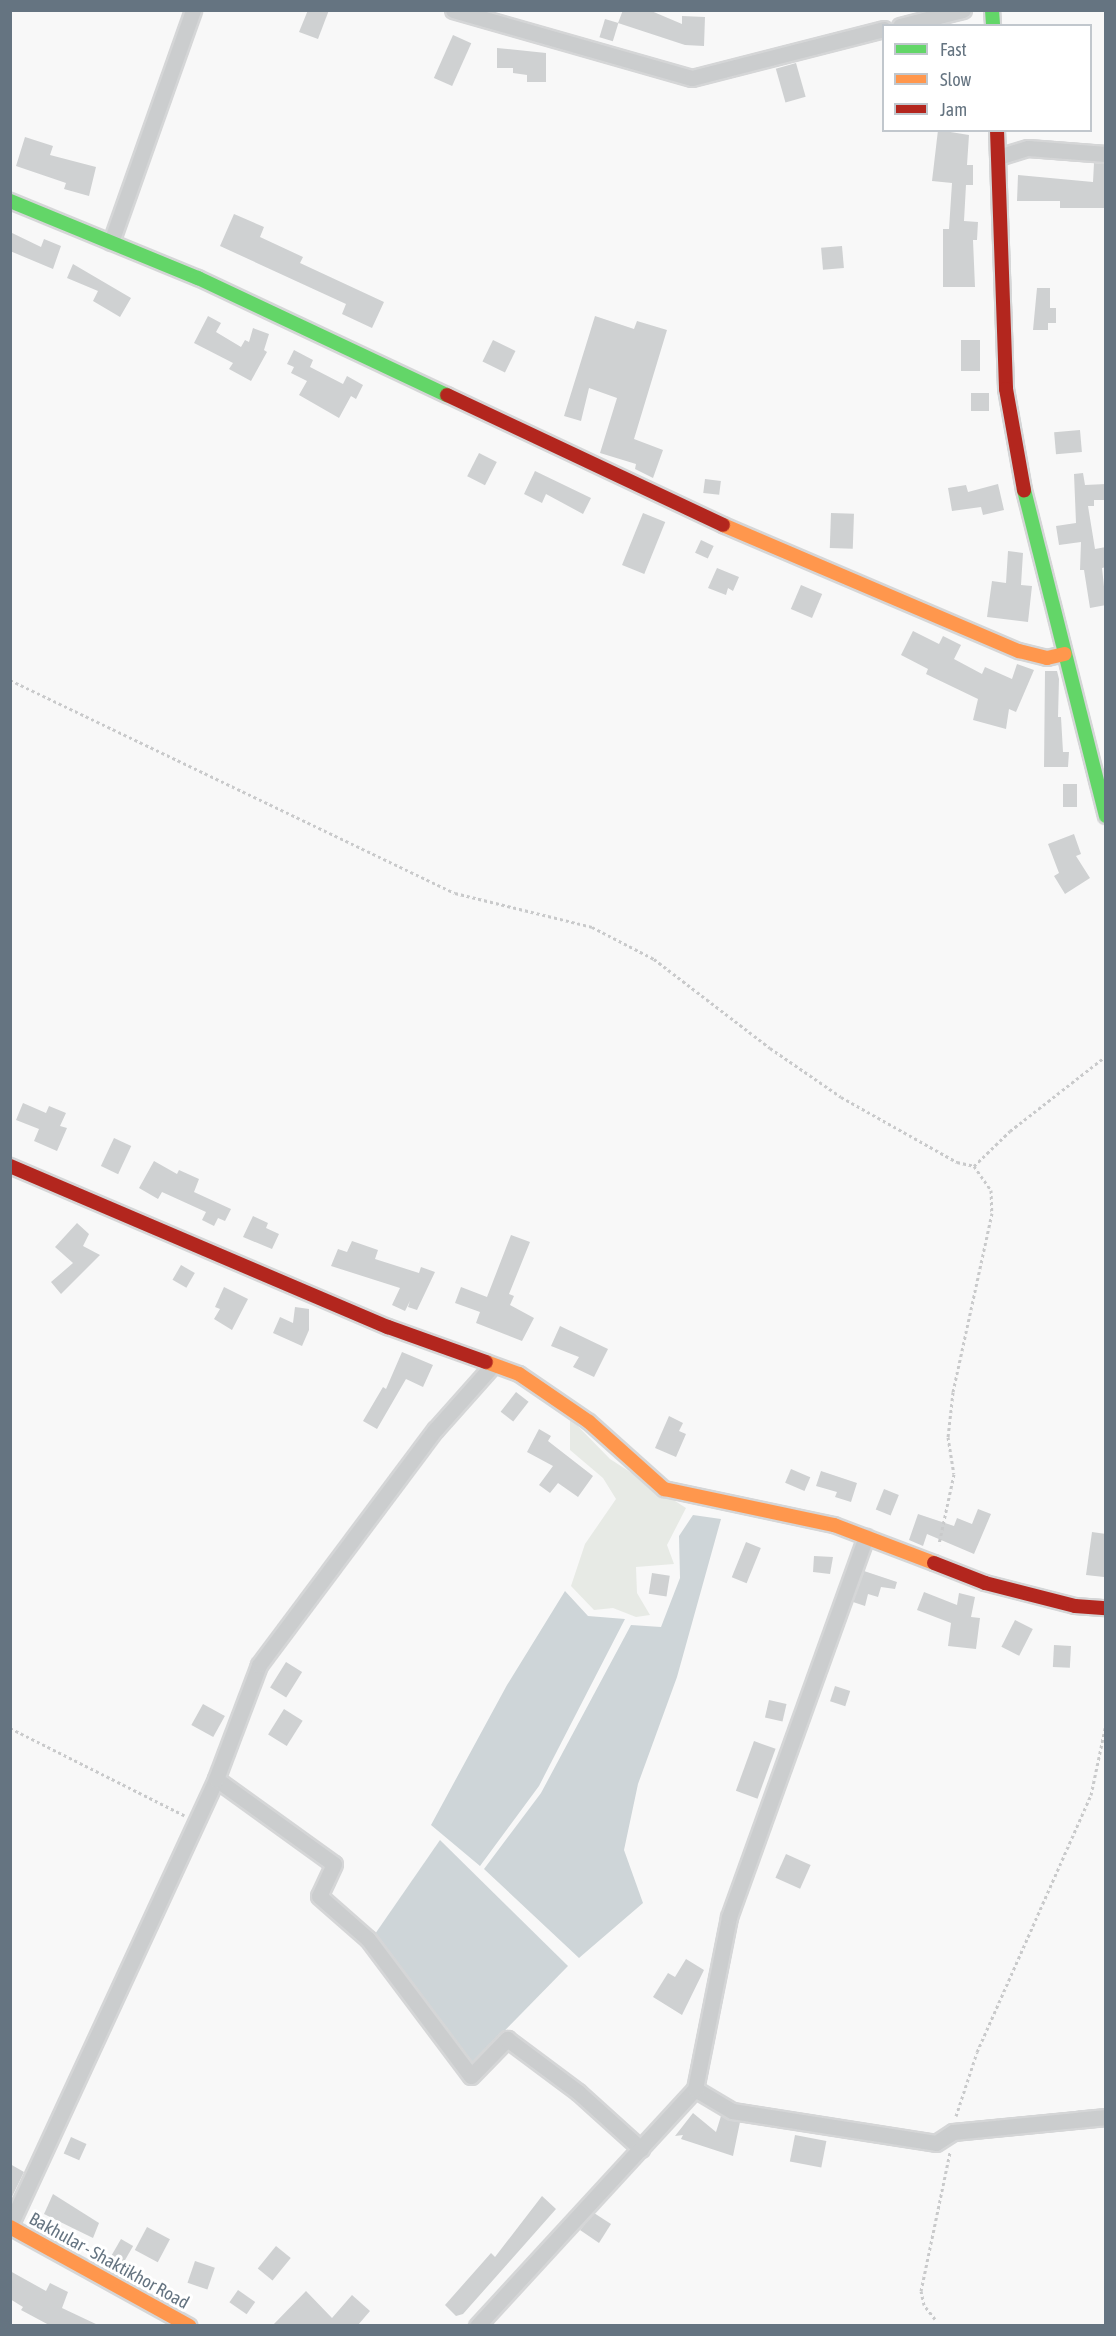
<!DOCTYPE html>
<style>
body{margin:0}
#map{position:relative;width:1116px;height:2336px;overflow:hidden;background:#f8f8f8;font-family:"Asap Condensed",sans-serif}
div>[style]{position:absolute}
.green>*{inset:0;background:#e7eae5}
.water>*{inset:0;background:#ced5d8}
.building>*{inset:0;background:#cfd1d2;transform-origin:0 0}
.path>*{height:3px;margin-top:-1.5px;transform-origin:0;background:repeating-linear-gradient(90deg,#c9cacb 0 3px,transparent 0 6px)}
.roads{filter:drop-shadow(2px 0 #d5d6d7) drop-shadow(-2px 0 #d5d6d7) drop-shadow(0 2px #d5d6d7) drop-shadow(0 -2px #d5d6d7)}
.street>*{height:15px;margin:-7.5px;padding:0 7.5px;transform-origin:7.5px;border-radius:7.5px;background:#cbcdce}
.fast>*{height:14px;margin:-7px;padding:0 7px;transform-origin:7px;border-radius:7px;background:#63d668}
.slow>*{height:14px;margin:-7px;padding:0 7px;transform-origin:7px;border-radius:7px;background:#ff974d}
.jam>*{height:14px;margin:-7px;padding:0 7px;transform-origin:7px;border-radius:7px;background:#b3261e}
span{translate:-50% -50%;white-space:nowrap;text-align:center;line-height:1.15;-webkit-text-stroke:6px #fff;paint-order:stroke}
.street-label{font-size:18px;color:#657481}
.frame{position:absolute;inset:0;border:12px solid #657481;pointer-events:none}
.legend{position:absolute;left:882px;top:24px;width:210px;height:108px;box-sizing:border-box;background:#fff;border:2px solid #c1c7cd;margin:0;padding:8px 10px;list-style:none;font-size:18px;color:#657481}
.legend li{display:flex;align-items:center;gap:12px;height:30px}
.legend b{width:30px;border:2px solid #c1c7cd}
</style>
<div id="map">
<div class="green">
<i style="clip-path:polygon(570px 1418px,610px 1459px,686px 1508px,667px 1545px,674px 1564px,636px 1567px,637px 1593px,650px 1615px,636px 1617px,613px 1608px,594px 1610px,571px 1586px,585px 1544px,616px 1499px,603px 1478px,570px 1450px)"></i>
</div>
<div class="water">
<i style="clip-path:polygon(693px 1515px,721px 1519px,677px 1677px,638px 1784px,624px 1850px,643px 1903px,579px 1958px,484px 1869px,541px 1793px,631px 1625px,661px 1627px,680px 1578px,679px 1536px)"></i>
<i style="clip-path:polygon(565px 1591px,588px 1616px,625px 1619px,539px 1786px,480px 1866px,431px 1825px,507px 1685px)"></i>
<i style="clip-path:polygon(440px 1840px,568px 1966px,472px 2064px,375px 1934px)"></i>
</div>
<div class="building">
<i style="clip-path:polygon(308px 10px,329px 10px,318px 39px,299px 32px)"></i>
<i style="clip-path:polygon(623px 10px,649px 10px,682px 24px,682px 16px,705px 17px,704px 46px,685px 45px,618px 23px)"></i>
<i style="left:605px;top:19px;width:14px;height:19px;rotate:17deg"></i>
<i style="left:453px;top:35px;width:20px;height:47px;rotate:24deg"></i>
<i style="clip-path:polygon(497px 48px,546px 53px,546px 82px,527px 82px,527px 75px,513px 73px,513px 68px,497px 68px)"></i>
<i style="left:796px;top:63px;width:35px;height:21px;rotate:74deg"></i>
<i style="clip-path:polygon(938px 130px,969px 135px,967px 165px,973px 165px,973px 185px,966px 185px,964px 221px,978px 222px,977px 240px,973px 240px,975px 287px,943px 287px,943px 229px,949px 229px,952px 183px,932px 181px)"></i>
<i style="clip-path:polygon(25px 137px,53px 146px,50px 155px,96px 167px,89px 196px,64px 189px,66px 183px,16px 166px)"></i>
<i style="clip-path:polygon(1094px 163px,1106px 164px,1106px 208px,1060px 208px,1060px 201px,1017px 201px,1018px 175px,1093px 182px)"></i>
<i style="clip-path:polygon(234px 214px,264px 227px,260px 237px,303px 257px,300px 263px,384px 302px,372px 328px,342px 314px,346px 304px,220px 246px)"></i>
<i style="clip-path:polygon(10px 232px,41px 247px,44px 239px,61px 246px,53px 269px,10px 251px)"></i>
<i style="left:842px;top:246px;width:22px;height:21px;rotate:85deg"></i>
<i style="clip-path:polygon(73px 264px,131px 298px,120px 317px,93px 301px,98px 291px,67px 278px)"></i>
<i style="clip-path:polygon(1037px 288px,1050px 288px,1050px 308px,1056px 308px,1056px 323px,1048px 323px,1048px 330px,1033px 330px)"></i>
<i style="clip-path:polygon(208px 316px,221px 323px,216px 332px,241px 347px,245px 340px,249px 342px,253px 328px,269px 334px,264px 350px,267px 352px,251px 381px,229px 369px,233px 363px,194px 343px)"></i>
<i style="clip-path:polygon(595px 316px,634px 329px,637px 321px,667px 330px,634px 439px,663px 450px,653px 478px,635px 469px,636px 464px,600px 453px,617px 398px,589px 388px,581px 421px,564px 416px)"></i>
<i style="left:493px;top:340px;width:25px;height:24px;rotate:26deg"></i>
<i style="left:961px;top:340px;width:19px;height:31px"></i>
<i style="clip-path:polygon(294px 350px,313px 360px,310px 367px,343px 384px,347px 376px,363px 385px,356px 399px,351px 396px,339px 418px,299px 395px,307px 381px,291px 373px,294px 367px,287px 364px)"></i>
<i style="left:971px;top:393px;width:18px;height:18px"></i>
<i style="left:1080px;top:430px;width:22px;height:26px;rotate:85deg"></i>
<i style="left:479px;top:453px;width:20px;height:26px;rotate:27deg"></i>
<i style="clip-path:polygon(535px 471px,591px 498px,583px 514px,546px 494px,542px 503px,524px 494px)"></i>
<i style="clip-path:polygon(1083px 473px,1085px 485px,1106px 484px,1106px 500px,1094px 500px,1094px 506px,1088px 506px,1095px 549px,1106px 547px,1106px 567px,1102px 568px,1106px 605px,1090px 608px,1084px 570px,1080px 570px,1081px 542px,1059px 545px,1056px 526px,1076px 523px,1074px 474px)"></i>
<i style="left:705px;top:479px;width:16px;height:14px;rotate:7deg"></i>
<i style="clip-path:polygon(998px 484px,1004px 510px,983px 515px,981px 507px,952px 511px,948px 488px,966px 485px,968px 492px)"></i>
<i style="left:643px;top:513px;width:24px;height:56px;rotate:22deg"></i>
<i style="left:831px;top:513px;width:23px;height:35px;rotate:2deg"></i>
<i style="left:701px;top:540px;width:14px;height:14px;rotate:25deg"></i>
<i style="clip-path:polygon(1008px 551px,1023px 553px,1021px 585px,1032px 586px,1028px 622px,987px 617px,992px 581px,1006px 583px)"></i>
<i style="clip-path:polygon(717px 568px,739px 577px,733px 591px,728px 588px,726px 595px,708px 588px)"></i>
<i style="left:801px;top:585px;width:23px;height:26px;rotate:23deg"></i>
<i style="clip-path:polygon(913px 631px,939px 644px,943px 636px,961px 645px,954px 659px,982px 674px,985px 667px,1012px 679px,1017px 664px,1034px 670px,1016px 712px,1009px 709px,1006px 729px,973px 720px,978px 699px,926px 674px,928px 669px,901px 655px)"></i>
<i style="clip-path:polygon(1045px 671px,1057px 671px,1059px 679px,1058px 717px,1061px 717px,1063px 752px,1069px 752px,1068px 767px,1044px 767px)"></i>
<i style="left:1063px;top:784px;width:14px;height:23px"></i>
<i style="clip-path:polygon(1074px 834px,1081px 854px,1076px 856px,1090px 878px,1065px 894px,1054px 876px,1059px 873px,1048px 844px)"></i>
<i style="clip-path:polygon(23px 1103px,46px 1113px,49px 1106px,66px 1113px,60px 1126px,67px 1128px,57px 1151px,34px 1141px,39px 1129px,16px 1120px)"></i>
<i style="left:114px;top:1138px;width:19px;height:31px;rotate:25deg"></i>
<i style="clip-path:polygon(154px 1161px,177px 1174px,179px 1170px,199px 1179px,194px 1192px,231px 1209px,225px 1221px,218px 1218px,214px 1226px,202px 1220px,206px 1212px,162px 1192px,158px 1199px,139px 1188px)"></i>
<i style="clip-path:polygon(253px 1216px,268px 1223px,266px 1228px,279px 1234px,272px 1249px,243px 1237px)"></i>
<i style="clip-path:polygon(77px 1223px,89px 1234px,83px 1246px,100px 1255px,61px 1294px,51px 1282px,73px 1263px,55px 1247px)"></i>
<i style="clip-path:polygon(511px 1235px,530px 1242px,509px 1294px,514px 1296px,510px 1305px,534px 1318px,522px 1341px,476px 1323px,480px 1312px,455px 1303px,461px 1287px,487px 1297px)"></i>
<i style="clip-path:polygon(352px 1241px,378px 1250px,375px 1259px,419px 1273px,421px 1267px,435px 1272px,417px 1310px,408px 1307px,410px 1301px,405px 1311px,392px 1305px,400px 1288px,331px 1266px,338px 1249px,347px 1252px)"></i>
<i style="left:181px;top:1265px;width:16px;height:17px;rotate:30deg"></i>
<i style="clip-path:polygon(224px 1287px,248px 1299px,232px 1330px,214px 1319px,220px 1309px,215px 1307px)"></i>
<i style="clip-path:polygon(295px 1307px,309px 1309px,309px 1330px,302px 1346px,273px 1333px,280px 1317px,293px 1323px)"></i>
<i style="clip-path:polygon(560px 1326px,608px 1349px,594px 1377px,573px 1367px,579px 1357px,551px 1346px)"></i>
<i style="clip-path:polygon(402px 1352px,433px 1365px,423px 1387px,406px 1379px,377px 1429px,363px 1421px,383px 1387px,386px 1389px)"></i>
<i style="left:516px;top:1392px;width:16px;height:25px;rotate:38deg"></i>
<i style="clip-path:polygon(669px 1416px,683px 1423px,679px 1431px,686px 1434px,676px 1457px,655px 1448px)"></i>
<i style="clip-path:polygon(539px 1429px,551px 1436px,548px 1441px,593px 1476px,578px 1497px,558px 1483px,550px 1493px,539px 1485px,553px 1466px,527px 1452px)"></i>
<i style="left:791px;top:1469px;width:21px;height:15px;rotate:23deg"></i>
<i style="clip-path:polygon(821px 1471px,857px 1483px,851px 1502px,835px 1497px,837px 1492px,816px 1486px)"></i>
<i style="left:884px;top:1489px;width:16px;height:22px;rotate:22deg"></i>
<i style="clip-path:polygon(978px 1509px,991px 1514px,974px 1554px,927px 1534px,923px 1546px,909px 1540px,918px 1514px,954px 1526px,957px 1518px,972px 1524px)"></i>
<i style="clip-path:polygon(1092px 1532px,1106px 1534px,1104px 1577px,1086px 1575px)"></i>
<i style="left:746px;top:1542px;width:16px;height:38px;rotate:22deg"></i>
<i style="clip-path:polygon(814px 1556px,833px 1557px,830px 1574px,813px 1572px)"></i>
<i style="clip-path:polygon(864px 1571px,897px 1582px,895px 1589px,881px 1587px,878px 1597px,868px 1594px,865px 1606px,853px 1602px)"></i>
<i style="left:652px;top:1573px;width:18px;height:21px;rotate:9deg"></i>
<i style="clip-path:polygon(924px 1592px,957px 1605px,959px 1593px,975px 1597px,971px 1617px,980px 1618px,976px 1649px,948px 1646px,951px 1623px,917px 1610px)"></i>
<i style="left:1015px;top:1620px;width:20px;height:30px;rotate:27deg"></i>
<i style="left:1054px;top:1645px;width:17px;height:22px;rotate:3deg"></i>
<i style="left:286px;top:1662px;width:19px;height:30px;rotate:32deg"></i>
<i style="left:835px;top:1686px;width:16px;height:16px;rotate:18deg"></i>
<i style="left:769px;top:1700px;width:18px;height:18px;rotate:13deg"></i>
<i style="left:203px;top:1704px;width:25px;height:24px;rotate:29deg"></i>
<i style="left:284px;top:1709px;width:22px;height:30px;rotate:32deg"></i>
<i style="left:754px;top:1741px;width:23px;height:53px;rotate:20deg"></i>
<i style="left:786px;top:1854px;width:27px;height:26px;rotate:24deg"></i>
<i style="clip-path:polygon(686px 1959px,704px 1970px,682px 2015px,653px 1997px,668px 1973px,675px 1977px)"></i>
<i style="clip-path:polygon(693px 2113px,716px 2132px,721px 2116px,740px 2122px,733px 2156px,681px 2139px,683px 2135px,675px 2136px)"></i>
<i style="left:795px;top:2135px;width:32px;height:27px;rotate:11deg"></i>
<i style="left:71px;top:2137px;width:17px;height:18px;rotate:24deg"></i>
<i style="clip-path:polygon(10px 2164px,24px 2172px,10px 2201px)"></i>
<i style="clip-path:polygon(53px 2194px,99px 2223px,93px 2238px,44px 2214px)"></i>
<i style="clip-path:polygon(542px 2196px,556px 2209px,463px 2314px,456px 2316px,445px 2305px,491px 2253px,495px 2257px)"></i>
<i style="clip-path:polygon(594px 2213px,611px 2224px,599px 2243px,580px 2230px)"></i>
<i style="left:147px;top:2227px;width:26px;height:26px;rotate:28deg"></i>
<i style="left:121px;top:2239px;width:14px;height:25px;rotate:30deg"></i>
<i style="left:276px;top:2246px;width:19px;height:29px;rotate:39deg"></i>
<i style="left:195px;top:2261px;width:21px;height:23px;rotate:19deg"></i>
<i style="clip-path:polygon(10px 2271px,46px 2291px,50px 2283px,68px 2292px,62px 2308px,98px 2325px,49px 2325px,21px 2310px,23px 2307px,10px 2299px)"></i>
<i style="left:238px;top:2290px;width:21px;height:15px;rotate:35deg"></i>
<i style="clip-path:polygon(306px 2291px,332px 2318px,352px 2295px,370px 2311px,358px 2325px,273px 2325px)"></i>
</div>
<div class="path">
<i style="left:10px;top:680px;width:493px;rotate:25.6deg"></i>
<i style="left:455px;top:893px;width:141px;rotate:13.9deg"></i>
<i style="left:592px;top:927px;width:70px;rotate:27.3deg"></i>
<i style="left:654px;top:959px;width:146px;rotate:37.5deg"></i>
<i style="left:770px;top:1048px;width:86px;rotate:34.6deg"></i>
<i style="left:841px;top:1097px;width:133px;rotate:29.3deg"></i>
<i style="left:957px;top:1162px;width:17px;rotate:13deg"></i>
<i style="left:974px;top:1166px;width:29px;rotate:55deg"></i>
<i style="left:991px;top:1190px;width:23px;rotate:88deg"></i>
<i style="left:992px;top:1213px;width:183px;rotate:102.3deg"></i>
<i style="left:953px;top:1392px;width:45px;rotate:96.3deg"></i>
<i style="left:948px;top:1437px;width:37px;rotate:81deg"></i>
<i style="left:954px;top:1474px;width:72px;rotate:102.1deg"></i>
<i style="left:974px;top:1166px;width:50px;rotate:-44.2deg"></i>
<i style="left:1010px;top:1131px;width:122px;rotate:-38deg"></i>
<i style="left:10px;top:1728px;width:195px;rotate:26.6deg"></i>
<i style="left:956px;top:2116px;width:67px;rotate:-71.8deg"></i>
<i style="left:977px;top:2052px;width:281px;rotate:-66.1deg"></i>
<i style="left:1091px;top:1795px;width:73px;rotate:-78.1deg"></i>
<i style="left:935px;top:2319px;width:18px;rotate:-128deg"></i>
<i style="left:924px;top:2305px;width:14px;rotate:-102deg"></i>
<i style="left:921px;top:2291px;width:142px;rotate:-78.2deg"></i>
</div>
<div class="roads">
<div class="street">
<i style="left:453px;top:10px;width:248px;rotate:15.9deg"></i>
<i style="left:692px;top:78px;width:198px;rotate:-14.3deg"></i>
<i style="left:900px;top:26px;width:65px;rotate:-14.3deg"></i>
<i style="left:998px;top:157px;width:31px;rotate:-17deg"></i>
<i style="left:1028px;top:148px;width:78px;rotate:4.4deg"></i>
<i style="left:111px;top:242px;width:246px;rotate:-70.5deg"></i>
<i style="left:216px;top:1779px;width:145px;rotate:35.8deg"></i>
<i style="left:334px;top:1864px;width:35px;rotate:115deg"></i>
<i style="left:319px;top:1896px;width:65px;rotate:41.3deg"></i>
<i style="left:368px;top:1939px;width:171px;rotate:53.1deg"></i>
<i style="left:471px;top:2076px;width:52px;rotate:-45.8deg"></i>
<i style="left:507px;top:2039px;width:89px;rotate:36.7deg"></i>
<i style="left:578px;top:2092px;width:85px;rotate:42.1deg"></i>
<i style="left:695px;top:2089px;width:43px;rotate:30.7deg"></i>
<i style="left:732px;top:2111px;width:206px;rotate:8.9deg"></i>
<i style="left:936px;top:2143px;width:20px;rotate:-33deg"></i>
<i style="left:953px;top:2132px;width:154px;rotate:-5.6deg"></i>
<i style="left:10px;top:2225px;width:491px;rotate:-65.2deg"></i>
<i style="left:216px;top:1779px;width:122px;rotate:-69.3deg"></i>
<i style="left:259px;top:1665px;width:294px;rotate:-53.2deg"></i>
<i style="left:435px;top:1430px;width:86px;rotate:-48.3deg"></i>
<i style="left:477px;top:2326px;width:322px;rotate:-47.4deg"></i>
<i style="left:695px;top:2089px;width:175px;rotate:-78.8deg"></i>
<i style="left:729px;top:1917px;width:404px;rotate:-70.2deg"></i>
</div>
<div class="fast">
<i style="left:992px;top:10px;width:16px;rotate:86deg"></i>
<i style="left:10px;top:201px;width:203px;rotate:22.3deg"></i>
<i style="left:198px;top:278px;width:275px;rotate:25.2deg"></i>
<i style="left:1024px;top:490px;width:336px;rotate:75.9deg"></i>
</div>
<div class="slow">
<i style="left:723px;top:525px;width:322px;rotate:23.1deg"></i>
<i style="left:1019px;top:651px;width:29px;rotate:14deg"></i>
<i style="left:1047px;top:658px;width:18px;rotate:-13deg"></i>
<i style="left:486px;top:1362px;width:35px;rotate:20deg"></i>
<i style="left:519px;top:1374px;width:85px;rotate:34.4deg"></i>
<i style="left:589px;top:1422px;width:101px;rotate:41.8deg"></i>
<i style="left:664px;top:1489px;width:174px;rotate:12deg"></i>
<i style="left:834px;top:1525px;width:107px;rotate:20.8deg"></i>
<i style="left:10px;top:2227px;width:205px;rotate:28.9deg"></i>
</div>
<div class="jam">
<i style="left:997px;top:130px;width:259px;rotate:88deg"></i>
<i style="left:1006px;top:389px;width:103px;rotate:79.9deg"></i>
<i style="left:447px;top:395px;width:305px;rotate:25.2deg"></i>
<i style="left:10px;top:1166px;width:411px;rotate:23.1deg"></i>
<i style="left:388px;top:1327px;width:104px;rotate:19.7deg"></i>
<i style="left:934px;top:1563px;width:55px;rotate:21.4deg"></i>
<i style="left:985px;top:1583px;width:93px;rotate:14.3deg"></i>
<i style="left:1075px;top:1606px;width:31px;rotate:4deg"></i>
</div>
</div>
<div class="street-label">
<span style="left:109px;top:2261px;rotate:29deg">Bakhular - Shaktikhor Road</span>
</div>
<div class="frame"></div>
<ul class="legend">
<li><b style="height:8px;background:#63d668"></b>Fast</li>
<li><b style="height:8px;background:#ff974d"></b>Slow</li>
<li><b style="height:8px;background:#b3261e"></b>Jam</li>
</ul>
</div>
